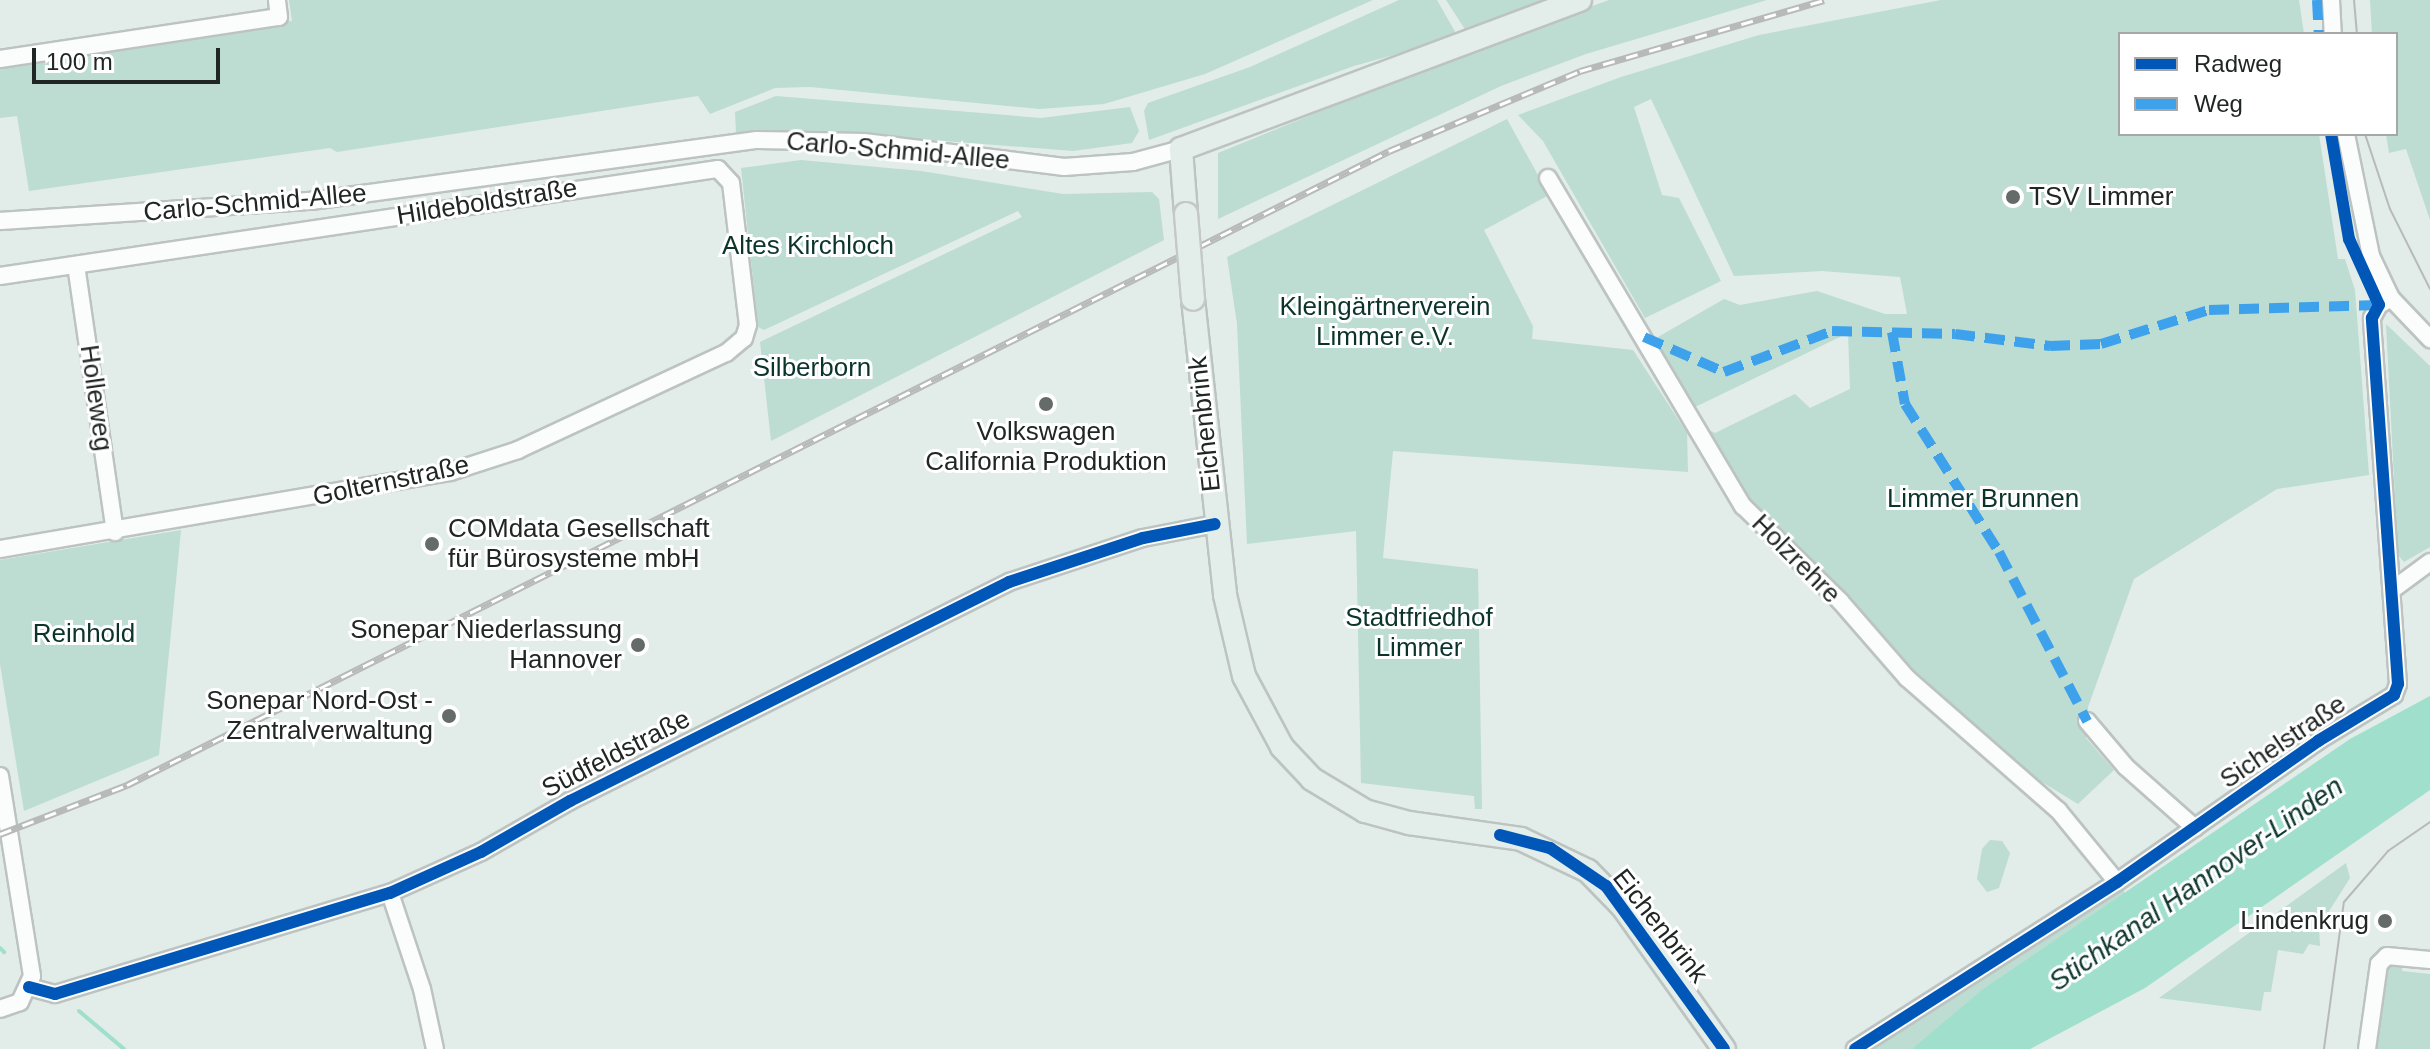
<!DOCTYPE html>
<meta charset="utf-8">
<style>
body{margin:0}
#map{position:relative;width:2430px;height:1049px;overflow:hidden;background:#e2ece9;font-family:Arial,sans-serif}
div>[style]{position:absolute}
.green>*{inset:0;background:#bddcd2}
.water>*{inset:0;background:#a0dfcc}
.stream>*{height:4px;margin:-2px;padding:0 2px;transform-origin:2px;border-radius:2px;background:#a0dfcc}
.roads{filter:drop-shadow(2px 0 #bcc3c1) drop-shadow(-2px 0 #bcc3c1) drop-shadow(0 2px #bcc3c1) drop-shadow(0 -2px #bcc3c1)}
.minor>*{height:16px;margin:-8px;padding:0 8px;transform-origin:8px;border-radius:8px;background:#fbfcfc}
.major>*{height:22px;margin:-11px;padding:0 11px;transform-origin:11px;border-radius:11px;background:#e3eeeb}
.tram>*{height:2px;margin:-1px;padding:0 1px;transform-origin:1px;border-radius:1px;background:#b8b9b9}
.rail>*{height:7px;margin-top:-3.5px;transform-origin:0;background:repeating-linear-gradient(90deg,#fff 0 12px,#b8b9b9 0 24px);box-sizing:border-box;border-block:2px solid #b8b9b9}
.bridges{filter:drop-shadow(2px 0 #c4c8c7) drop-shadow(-2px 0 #c4c8c7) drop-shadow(0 2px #c4c8c7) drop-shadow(0 -2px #c4c8c7)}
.major-bridge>*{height:22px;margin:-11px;padding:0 11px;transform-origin:11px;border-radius:11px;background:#e3eeeb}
.quiet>*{height:10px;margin-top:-5px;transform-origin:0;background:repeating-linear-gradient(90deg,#3da2eb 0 20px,transparent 0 30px)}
.cycleway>*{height:12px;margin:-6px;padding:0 6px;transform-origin:6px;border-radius:6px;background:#0057b8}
.dots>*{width:22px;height:22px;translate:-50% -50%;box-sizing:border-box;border:4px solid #fff;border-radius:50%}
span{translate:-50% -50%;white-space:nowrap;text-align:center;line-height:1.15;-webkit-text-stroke:6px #fff;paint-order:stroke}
.street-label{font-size:26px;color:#202624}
.poi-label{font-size:26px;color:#202624}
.left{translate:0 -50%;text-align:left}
.right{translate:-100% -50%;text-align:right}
.park-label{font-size:26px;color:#0b342a}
.water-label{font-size:28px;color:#10392e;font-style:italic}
.legend{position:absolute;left:2118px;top:32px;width:280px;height:104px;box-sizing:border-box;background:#fff;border:2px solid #a6a8a7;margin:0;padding:10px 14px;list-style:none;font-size:24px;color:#202624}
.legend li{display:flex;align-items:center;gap:16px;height:40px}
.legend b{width:40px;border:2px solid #a6a8a7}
.scale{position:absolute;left:32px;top:48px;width:188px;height:36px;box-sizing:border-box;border:4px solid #202624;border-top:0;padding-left:10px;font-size:24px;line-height:28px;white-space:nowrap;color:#202624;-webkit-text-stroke:6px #fff;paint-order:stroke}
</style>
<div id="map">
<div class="green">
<i style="clip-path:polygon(289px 0,1373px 0,1205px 74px,1104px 104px,1040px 109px,810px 87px,775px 88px,710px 114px,698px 96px,337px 152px,330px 148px,29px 191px,17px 116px,0 118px,0 63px,292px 21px)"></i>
<i style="clip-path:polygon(1399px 0,1437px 0,1458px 37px,1354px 66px,1149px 140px,1144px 111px,1148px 103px,1250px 67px)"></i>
<i style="clip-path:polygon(1446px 0,1571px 0,1468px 34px)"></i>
<i style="clip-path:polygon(1609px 0,1767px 0,1586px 54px,1501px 86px,1218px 219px,1218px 153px,1475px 48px)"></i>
<i style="clip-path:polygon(1941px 0,2299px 0,2304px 34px,2120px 34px,2120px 134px,2319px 134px,2338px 259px,2345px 259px,2355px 290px,2369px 475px,2277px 489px,2134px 579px,2088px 707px,2086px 738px,2114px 770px,2078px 804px,2019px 768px,1914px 680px,1747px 498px,1701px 426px,1715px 433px,1795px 394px,1810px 408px,1850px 389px,1848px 333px,1691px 409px,1655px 346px,1658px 337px,1724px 299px,1740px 305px,1817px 291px,1885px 314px,1907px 314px,1900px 277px,1822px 271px,1734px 276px,1651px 99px,1634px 107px,1662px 195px,1679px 198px,1721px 281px,1645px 318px,1543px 141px,1518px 115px,1621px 77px,1759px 35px)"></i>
<i style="clip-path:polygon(2370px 0,2430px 0,2430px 220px,2406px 149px,2389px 153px,2386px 134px,2396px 134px,2396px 34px,2372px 34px)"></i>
<i style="clip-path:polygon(776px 96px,1041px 118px,1130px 107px,1139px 131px,1132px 143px,1073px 151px,842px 133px,736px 133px,735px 112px)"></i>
<i style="clip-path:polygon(1507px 119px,1549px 195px,1484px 230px,1533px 326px,1532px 339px,1633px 350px,1687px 433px,1688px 472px,1393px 451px,1383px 558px,1478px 569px,1482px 809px,1475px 809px,1474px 796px,1361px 783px,1356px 531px,1247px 544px,1237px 324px,1227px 257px)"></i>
<i style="clip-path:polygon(801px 160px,921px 171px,1063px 194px,1152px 192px,1159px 199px,1164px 240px,771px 441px,760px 342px,1022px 217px,1018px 211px,764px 330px,758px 327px,741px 168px)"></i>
<i style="clip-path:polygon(2386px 324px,2430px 366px,2430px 547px,2404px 562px,2398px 555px)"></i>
<i style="clip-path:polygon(181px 530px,159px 755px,24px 811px,0 664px,0 560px)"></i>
<i style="clip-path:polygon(1990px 840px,2002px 841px,2010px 853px,1999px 888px,1987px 892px,1977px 879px,1982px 849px)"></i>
<i style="clip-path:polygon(2346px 863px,2350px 878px,2319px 927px,2320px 946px,2309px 944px,2303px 954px,2278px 950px,2271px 992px,2264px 992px,2261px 1011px,2159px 998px)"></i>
<i style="clip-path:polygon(2117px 882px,2125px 893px,1912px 1049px,1855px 1049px)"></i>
<i style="clip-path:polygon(2402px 962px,2402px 971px,2430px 974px,2430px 1049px,2376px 1049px,2386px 968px)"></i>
</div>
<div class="water">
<i style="clip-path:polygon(2430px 696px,2430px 790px,2145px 988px,2030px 1049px,1912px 1049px,1982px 990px,2350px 739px)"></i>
</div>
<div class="stream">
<i style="left:0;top:948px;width:6px;rotate:45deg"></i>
<i style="left:79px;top:1011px;width:59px;rotate:40.2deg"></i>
</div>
<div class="roads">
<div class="minor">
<i style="left:2331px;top:0;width:34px;rotate:87deg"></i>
<i style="left:0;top:59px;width:282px;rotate:-8.6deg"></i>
<i style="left:279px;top:17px;width:17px;rotate:-97deg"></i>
<i style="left:2346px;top:134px;width:125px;rotate:78.4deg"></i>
<i style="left:2371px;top:256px;width:47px;rotate:64.5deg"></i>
<i style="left:2391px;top:298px;width:57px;rotate:46.4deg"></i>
<i style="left:1548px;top:178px;width:382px;rotate:59.3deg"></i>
<i style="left:1743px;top:506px;width:136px;rotate:44.4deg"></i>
<i style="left:1840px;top:601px;width:102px;rotate:49deg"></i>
<i style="left:1907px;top:678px;width:201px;rotate:41.2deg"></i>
<i style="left:2058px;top:810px;width:93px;rotate:50.7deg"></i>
<i style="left:0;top:221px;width:312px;rotate:-3.7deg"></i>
<i style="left:311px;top:201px;width:450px;rotate:-7.8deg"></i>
<i style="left:757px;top:140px;width:107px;rotate:1.1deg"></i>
<i style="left:864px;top:142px;width:202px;rotate:7.1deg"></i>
<i style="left:1064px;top:167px;width:69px;rotate:-4.1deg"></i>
<i style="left:1133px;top:162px;width:50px;rotate:-15.2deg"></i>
<i style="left:76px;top:265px;width:270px;rotate:81.7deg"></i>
<i style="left:0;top:276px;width:726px;rotate:-8.48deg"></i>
<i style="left:718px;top:169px;width:19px;rotate:47deg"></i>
<i style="left:731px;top:183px;width:143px;rotate:83.2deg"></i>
<i style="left:748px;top:325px;width:14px;rotate:107deg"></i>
<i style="left:744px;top:338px;width:23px;rotate:140deg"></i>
<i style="left:726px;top:353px;width:230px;rotate:155deg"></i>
<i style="left:518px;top:450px;width:71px;rotate:162.1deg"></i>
<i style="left:450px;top:472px;width:457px;rotate:170.3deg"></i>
<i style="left:2392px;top:590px;width:47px;rotate:-36.4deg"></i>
<i style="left:2087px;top:721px;width:60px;rotate:49.7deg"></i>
<i style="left:2126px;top:767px;width:92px;rotate:41.5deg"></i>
<i style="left:0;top:776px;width:203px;rotate:80.9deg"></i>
<i style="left:32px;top:976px;width:29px;rotate:115deg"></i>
<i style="left:20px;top:1002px;width:21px;rotate:161deg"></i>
<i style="left:390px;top:893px;width:101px;rotate:71.6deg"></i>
<i style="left:422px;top:989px;width:61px;rotate:77.8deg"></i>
<i style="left:29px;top:987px;width:27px;rotate:15deg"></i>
<i style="left:55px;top:994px;width:350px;rotate:-16.8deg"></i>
<i style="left:390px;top:893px;width:100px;rotate:-24.3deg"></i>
<i style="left:481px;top:852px;width:103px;rotate:-29.8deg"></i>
<i style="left:570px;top:801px;width:491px;rotate:-26.5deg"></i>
<i style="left:1009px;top:582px;width:141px;rotate:-18.2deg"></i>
<i style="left:1143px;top:538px;width:73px;rotate:-11deg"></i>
<i style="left:1855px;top:1049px;width:311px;rotate:-32.5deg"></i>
<i style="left:2117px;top:882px;width:246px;rotate:-35deg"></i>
<i style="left:2318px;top:741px;width:89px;rotate:-31.2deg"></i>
<i style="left:2394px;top:695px;width:12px;rotate:-70deg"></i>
<i style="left:2398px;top:684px;width:367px;rotate:-94.1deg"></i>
<i style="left:2372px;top:318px;width:15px;rotate:-62deg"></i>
<i style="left:2379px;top:305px;width:14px;rotate:-30deg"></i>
<i style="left:2367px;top:1049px;width:86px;rotate:-82deg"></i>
<i style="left:2379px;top:964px;width:11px;rotate:-45deg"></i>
<i style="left:2387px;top:956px;width:43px;rotate:5.3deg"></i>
</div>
<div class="major">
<i style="left:1186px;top:214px;width:65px;rotate:-94.4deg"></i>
<i style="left:1181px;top:149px;width:426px;rotate:-20.5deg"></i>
<i style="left:1193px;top:299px;width:298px;rotate:83.8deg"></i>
<i style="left:1225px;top:595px;width:83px;rotate:76.8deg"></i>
<i style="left:1244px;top:676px;width:81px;rotate:61.8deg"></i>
<i style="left:1282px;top:747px;width:44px;rotate:46.8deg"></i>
<i style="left:1312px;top:779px;width:62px;rotate:31.1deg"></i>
<i style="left:1365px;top:811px;width:46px;rotate:15.3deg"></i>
<i style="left:1409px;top:823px;width:113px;rotate:8.1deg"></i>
<i style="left:1521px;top:839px;width:74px;rotate:25.5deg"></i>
<i style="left:1588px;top:871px;width:50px;rotate:45.8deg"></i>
<i style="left:1623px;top:907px;width:174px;rotate:54.6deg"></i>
</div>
</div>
<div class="tram">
<i style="left:2354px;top:0;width:34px;rotate:85deg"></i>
<i style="left:2365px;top:134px;width:79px;rotate:71.6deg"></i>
<i style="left:2390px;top:209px;width:89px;rotate:63.4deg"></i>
<i style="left:2324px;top:1049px;width:148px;rotate:-82.3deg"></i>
<i style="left:2344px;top:902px;width:67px;rotate:-49.2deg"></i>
<i style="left:2388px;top:851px;width:51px;rotate:-34.6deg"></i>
</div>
<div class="rail">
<i style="left:0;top:834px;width:136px;rotate:-21.1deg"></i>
<i style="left:127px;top:785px;width:1412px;rotate:-26.67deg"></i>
<i style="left:1389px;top:151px;width:207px;rotate:-22.7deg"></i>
<i style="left:1580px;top:71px;width:254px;rotate:-16.2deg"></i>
</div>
<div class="bridges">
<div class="major-bridge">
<i style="left:1186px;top:214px;width:85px;rotate:85.3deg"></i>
</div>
</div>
<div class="quiet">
<i style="left:2317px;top:0;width:34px;rotate:87deg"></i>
<i style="left:1892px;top:332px;width:73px;rotate:79.8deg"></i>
<i style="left:1905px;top:404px;width:175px;rotate:57.6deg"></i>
<i style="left:1999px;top:552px;width:191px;rotate:62.5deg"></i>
<i style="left:1644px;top:337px;width:87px;rotate:23.6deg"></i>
<i style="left:1724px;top:372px;width:116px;rotate:-20.8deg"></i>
<i style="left:1832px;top:331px;width:123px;rotate:1.4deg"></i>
<i style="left:1955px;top:334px;width:96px;rotate:7.2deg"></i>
<i style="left:2050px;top:346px;width:51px;rotate:-2.2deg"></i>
<i style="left:2101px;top:344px;width:113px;rotate:-17.5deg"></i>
<i style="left:2209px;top:310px;width:170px;rotate:-1.7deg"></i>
</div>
<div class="cycleway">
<i style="left:1500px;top:835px;width:52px;rotate:14.6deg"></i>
<i style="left:1550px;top:848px;width:68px;rotate:34.2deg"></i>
<i style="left:1606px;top:886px;width:201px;rotate:54.1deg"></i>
<i style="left:29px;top:987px;width:27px;rotate:15deg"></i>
<i style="left:55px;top:994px;width:350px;rotate:-16.8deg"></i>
<i style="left:390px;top:893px;width:100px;rotate:-24.3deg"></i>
<i style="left:481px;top:852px;width:103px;rotate:-29.8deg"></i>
<i style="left:570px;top:801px;width:491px;rotate:-26.5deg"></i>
<i style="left:1009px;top:582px;width:141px;rotate:-18.2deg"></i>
<i style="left:1143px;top:538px;width:73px;rotate:-11deg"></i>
<i style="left:1855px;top:1049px;width:311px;rotate:-32.5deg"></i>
<i style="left:2117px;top:882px;width:246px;rotate:-35deg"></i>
<i style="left:2318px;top:741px;width:89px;rotate:-31.2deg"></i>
<i style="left:2394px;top:695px;width:12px;rotate:-70deg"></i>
<i style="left:2398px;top:684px;width:367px;rotate:-94.1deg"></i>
<i style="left:2372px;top:318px;width:15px;rotate:-62deg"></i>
<i style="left:2379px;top:305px;width:72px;rotate:-114.4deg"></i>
<i style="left:2349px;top:239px;width:107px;rotate:-99.7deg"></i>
</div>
<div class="dots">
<i style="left:2013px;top:197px;background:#646b69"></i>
<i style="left:1046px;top:404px;background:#646b69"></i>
<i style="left:432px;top:544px;background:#646b69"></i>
<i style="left:638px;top:645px;background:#646b69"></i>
<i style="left:449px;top:716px;background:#646b69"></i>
<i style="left:2385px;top:921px;background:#646b69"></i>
</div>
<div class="street-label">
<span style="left:898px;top:151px;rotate:5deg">Carlo-Schmid-Allee</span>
<span style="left:487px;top:202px;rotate:-9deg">Hildeboldstraße</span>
<span style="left:255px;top:203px;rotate:-5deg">Carlo-Schmid-Allee</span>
<span style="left:96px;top:398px;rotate:82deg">Holleweg</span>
<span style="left:1205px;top:424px;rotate:-96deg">Eichenbrink</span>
<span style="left:391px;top:481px;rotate:-12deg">Golternstraße</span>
<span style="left:1796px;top:559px;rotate:45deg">Holzrehre</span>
<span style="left:2283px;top:742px;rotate:-34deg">Sichelstraße</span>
<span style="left:616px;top:754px;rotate:-27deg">Südfeldstraße</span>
<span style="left:1660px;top:926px;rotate:52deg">Eichenbrink</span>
</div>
<div class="poi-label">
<span class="left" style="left:2029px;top:197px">TSV Limmer</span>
<span style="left:1046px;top:447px">Volkswagen<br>California Produktion</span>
<span class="left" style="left:448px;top:544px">COMdata Gesellschaft<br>für Bürosysteme mbH</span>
<span class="right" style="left:622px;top:645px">Sonepar Niederlassung<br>Hannover</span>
<span class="right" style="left:433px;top:716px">Sonepar Nord-Ost -<br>Zentralverwaltung</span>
<span class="right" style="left:2369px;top:921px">Lindenkrug</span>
</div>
<div class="park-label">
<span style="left:808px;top:246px">Altes Kirchloch</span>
<span style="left:1385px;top:322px">Kleingärtnerverein<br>Limmer e.V.</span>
<span style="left:812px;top:368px">Silberborn</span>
<span style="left:1983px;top:499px">Limmer Brunnen</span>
<span style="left:1419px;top:633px">Stadtfriedhof<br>Limmer</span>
<span style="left:84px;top:634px">Reinhold</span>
</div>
<div class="water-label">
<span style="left:2196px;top:884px;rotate:-35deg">Stichkanal Hannover-Linden</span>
</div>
<ul class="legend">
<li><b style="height:10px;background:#0057b8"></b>Radweg</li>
<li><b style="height:10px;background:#3da2eb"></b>Weg</li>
</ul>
<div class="scale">100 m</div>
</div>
